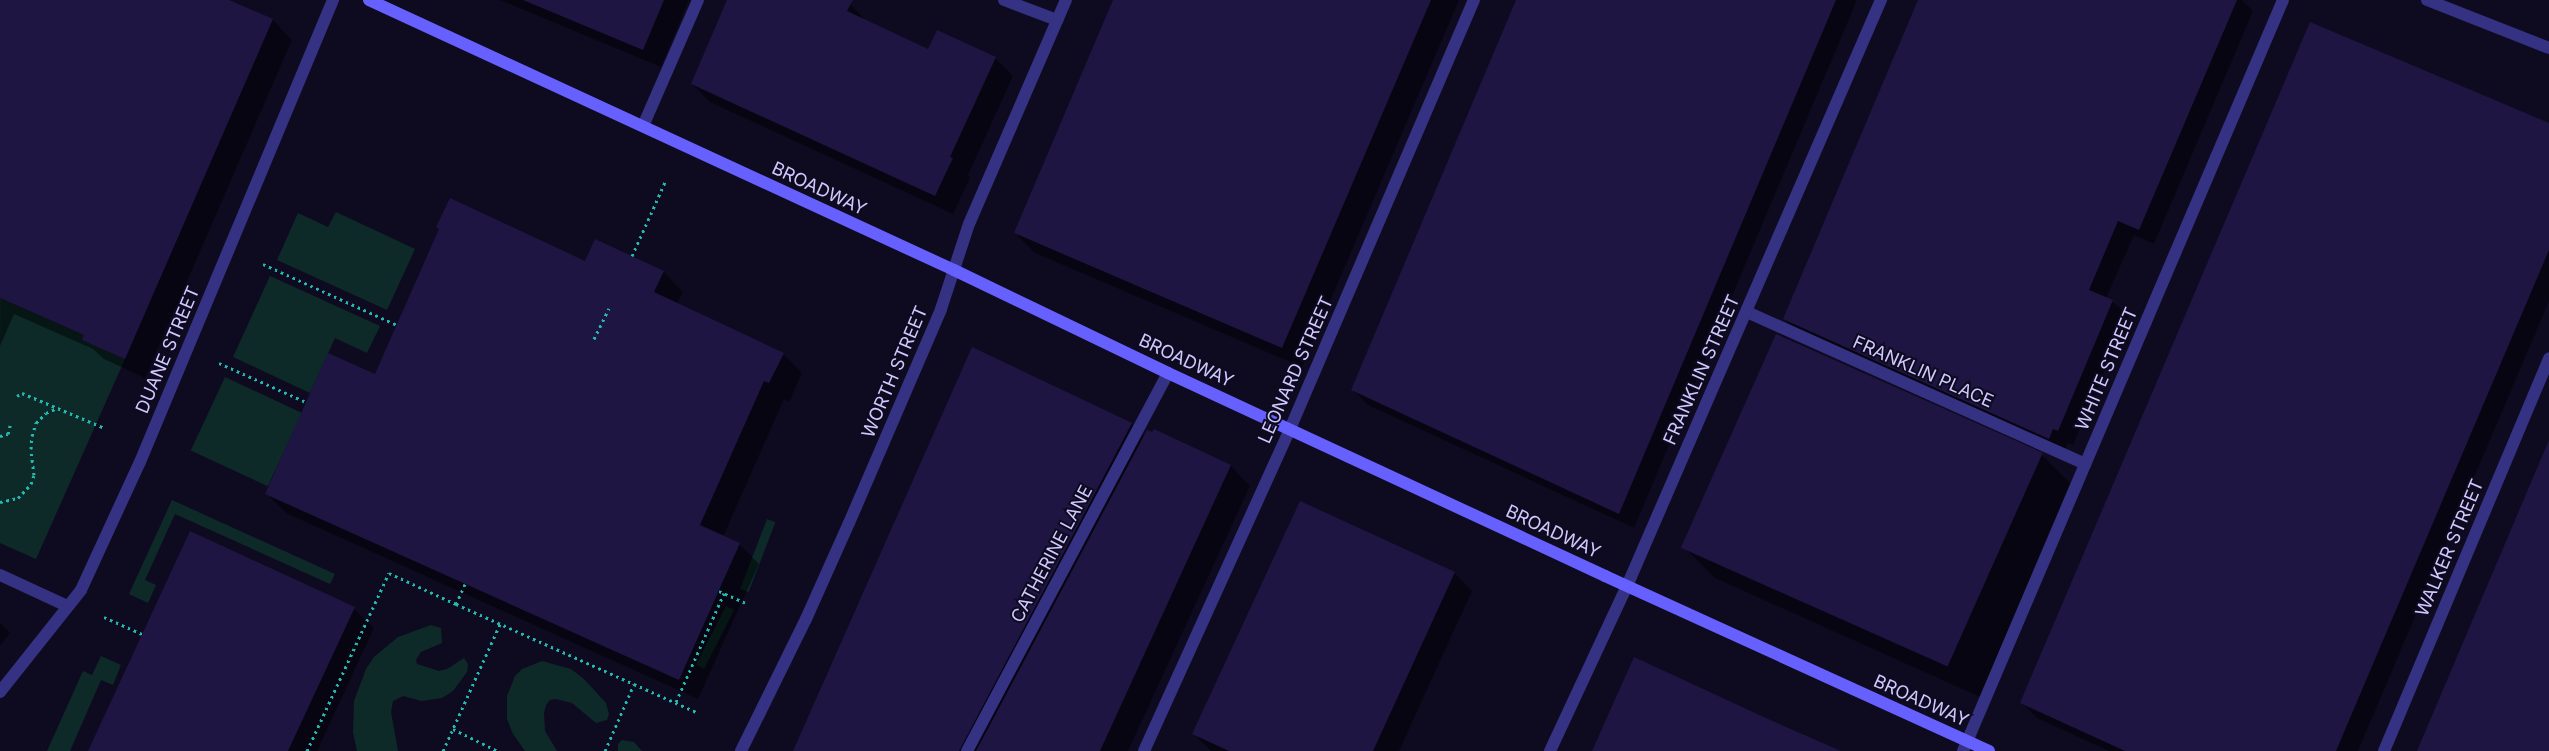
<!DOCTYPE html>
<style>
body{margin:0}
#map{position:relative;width:2549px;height:751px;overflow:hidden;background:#0e0b20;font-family:Inter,sans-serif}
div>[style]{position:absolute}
.green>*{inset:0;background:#0d2a29;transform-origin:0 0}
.shadow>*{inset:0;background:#0007}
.building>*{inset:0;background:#1f1542;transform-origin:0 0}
.path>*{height:3px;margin-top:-1.5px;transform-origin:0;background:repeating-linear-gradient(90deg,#23bab2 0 2.5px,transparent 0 6.5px)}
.service>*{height:12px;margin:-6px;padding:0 6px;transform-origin:6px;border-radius:6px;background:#353183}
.pedestrian>*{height:12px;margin:-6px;padding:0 6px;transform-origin:6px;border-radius:6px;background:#353183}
.minor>*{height:12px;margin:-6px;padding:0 6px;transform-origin:6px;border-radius:6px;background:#353183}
.tertiary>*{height:12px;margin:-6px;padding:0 6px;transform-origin:6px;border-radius:6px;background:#353183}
.secondary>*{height:12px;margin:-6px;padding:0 6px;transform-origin:6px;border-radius:6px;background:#6660ff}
span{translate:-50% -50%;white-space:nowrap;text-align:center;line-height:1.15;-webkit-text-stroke:4px #0e0b20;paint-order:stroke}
.street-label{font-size:18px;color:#d0c9ff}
</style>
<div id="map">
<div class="green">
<i style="clip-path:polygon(336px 212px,415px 249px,387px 310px,277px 260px,298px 213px,328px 227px)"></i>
<i style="clip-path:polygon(270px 276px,380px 326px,367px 353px,335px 338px,310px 393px,233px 357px)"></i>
<i style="clip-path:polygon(0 298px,84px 335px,83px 340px,125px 359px,36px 559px,0 543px)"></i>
<i style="left:225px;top:377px;width:85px;height:81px;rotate:25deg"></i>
<i style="clip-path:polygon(172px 500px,335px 574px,330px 584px,175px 514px,145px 580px,156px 585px,148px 603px,129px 594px)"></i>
<i style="left:767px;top:519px;width:9px;height:75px;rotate:21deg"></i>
<i style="left:726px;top:606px;width:9px;height:66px;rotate:27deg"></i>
<i style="clip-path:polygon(431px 625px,441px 628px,442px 643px,421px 652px,416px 660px,417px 664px,439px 671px,447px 669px,464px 658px,468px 664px,467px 672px,453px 691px,442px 698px,422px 701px,403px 696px,393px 701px,391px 712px,398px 751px,357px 751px,353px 732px,354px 701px,366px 669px,374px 657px,398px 637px)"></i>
<i style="clip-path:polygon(101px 656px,121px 665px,113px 685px,101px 680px,70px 751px,47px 751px,83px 671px,92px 675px)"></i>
<i style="clip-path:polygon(542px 661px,571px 669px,584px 679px,606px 703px,609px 714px,607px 720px,596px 723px,572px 703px,556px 699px,550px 700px,546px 705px,544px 713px,545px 731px,557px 751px,525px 751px,513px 734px,507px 719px,507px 696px,515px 676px,522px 669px)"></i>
<i style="clip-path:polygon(622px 740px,634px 742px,642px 751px,618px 751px,618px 744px)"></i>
</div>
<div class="shadow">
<i style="clip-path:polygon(2px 0,226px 0,273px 20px,292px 40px,145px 378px,104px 359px,93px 349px,14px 314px,0 346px)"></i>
<i style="clip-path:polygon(500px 0,689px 0,661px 67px)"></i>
<i style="clip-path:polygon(728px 0,840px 0,850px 4px,868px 23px,929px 51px,995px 58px,1013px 76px,968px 175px,970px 178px,953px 214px,710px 102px,692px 84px)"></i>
<i style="clip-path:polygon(1115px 0,1459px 0,1302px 367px,1035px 253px,1015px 233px)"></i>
<i style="clip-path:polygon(1517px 0,1857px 0,1634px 528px,1368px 405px,1353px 390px)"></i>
<i style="clip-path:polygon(1920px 0,2242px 0,2253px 11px,2154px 244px,2134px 235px,2106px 298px,2112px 301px,2128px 316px,2073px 445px,2068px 443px,2064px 453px,1799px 334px,1784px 319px)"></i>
<i style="clip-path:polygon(2549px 124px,2549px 301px,2358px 751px,2109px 751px,2037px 718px,2022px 703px)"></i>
<i style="clip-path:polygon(595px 241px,664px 272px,683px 292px,677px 304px,783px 354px,802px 373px,789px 402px,784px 399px,723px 537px,739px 544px,759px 564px,698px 699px,286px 513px,267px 494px,375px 376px,585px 262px)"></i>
<i style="clip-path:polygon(973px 348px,1132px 424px,1145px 437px,1231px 466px,1250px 486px,1128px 751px,794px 751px)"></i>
<i style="clip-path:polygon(2042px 455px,2070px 483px,1980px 697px,1715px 578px,1687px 550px)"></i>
<i style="clip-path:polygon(1454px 573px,1472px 591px,1399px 751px,1211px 751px,1194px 734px)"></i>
<i style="clip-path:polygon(354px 609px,374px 628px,317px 751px,93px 751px)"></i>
<i style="clip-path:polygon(0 623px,10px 633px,0 646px)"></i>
</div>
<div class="building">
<i style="clip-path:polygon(0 0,229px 0,273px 19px,125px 359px,82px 340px,84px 335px,0 298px)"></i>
<i style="clip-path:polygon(523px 0,664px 0,643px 50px)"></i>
<i style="clip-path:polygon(727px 0,853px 0,847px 11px,928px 49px,937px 30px,996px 57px,950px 157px,953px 158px,935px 196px,691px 84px)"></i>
<i style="clip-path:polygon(1113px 0,1431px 0,1282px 348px,1014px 233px)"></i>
<i style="clip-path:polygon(1516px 0,1836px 0,1619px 514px,1351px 390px)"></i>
<i style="clip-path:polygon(1918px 0,2237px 0,2139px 230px,2118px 221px,2089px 290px,2113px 300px,2058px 431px,2053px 429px,2049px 439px,1783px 319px)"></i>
<i style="clip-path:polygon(2310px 22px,2549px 123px,2549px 250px,2336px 751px,2125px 751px,2020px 703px)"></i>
<i style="clip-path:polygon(450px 198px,585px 261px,595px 239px,664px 271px,654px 292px,784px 353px,769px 383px,764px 381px,700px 525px,740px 543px,679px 680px,265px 494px,328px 353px,375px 374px,439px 229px,436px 227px)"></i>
<i style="left:1776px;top:334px;width:292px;height:234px;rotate:24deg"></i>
<i style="clip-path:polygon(972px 347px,1132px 423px,959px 751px,793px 751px)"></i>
<i style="clip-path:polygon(1154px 429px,1231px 465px,1100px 751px,976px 751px,1147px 430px,1152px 432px)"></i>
<i style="clip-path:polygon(2549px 440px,2549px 751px,2417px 751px,2487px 586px)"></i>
<i style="clip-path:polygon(1300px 501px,1455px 572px,1373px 751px,1229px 751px,1192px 734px)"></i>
<i style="clip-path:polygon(190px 531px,355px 607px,288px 751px,88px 751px)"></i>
<i style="clip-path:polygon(1634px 657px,1768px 719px,1841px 751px,1592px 751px)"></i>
</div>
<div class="path">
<i style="left:632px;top:256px;width:83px;rotate:-65.9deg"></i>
<i style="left:263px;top:264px;width:147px;rotate:24.5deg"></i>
<i style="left:594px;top:339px;width:34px;rotate:-64deg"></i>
<i style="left:219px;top:363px;width:95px;rotate:24.1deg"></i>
<i style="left:17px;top:396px;width:6px;rotate:-31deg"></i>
<i style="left:22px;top:393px;width:90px;rotate:22.9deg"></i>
<i style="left:0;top:436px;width:8px;rotate:-14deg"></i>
<i style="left:8px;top:434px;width:12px;rotate:-76deg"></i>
<i style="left:0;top:502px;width:18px;rotate:-13deg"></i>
<i style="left:18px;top:498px;width:19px;rotate:-47deg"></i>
<i style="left:31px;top:484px;width:9px;rotate:-72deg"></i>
<i style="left:34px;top:475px;width:26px;rotate:-97deg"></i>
<i style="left:31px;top:449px;width:13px;rotate:-86deg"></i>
<i style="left:32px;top:436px;width:14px;rotate:-73deg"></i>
<i style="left:36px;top:423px;width:14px;rotate:-45deg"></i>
<i style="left:46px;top:413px;width:12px;rotate:-24deg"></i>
<i style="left:465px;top:584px;width:22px;rotate:114deg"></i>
<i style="left:456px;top:604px;width:266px;rotate:24.2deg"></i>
<i style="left:719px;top:591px;width:32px;rotate:24deg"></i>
<i style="left:104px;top:617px;width:42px;rotate:24.1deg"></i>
<i style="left:676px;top:702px;width:119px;rotate:-66.2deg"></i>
<i style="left:453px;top:729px;width:50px;rotate:26.1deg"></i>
<i style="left:307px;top:751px;width:196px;rotate:-65.3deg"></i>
<i style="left:389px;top:573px;width:74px;rotate:24.8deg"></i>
<i style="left:443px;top:751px;width:139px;rotate:-65.8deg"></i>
<i style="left:605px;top:751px;width:73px;rotate:-66.6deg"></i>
</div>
<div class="service">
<i style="left:1747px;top:312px;width:371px;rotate:24.2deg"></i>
<i style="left:967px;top:751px;width:428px;rotate:-62deg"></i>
</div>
<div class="pedestrian">
<i style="left:1004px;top:0;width:57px;rotate:20.7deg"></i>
</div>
<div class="minor">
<i style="left:2427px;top:0;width:131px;rotate:21.5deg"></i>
<i style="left:643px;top:126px;width:137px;rotate:-66.4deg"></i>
<i style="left:0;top:575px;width:74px;rotate:24.8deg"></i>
<i style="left:0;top:692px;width:130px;rotate:-51.5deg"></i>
<i style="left:81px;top:590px;width:141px;rotate:-65.3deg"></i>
<i style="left:140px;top:462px;width:501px;rotate:-67.33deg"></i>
<i style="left:741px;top:751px;width:147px;rotate:-63.8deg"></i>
<i style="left:806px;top:619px;width:105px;rotate:-65.9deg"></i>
<i style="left:849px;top:523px;width:233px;rotate:-66.7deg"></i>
<i style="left:941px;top:309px;width:89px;rotate:-71.8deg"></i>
<i style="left:969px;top:224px;width:244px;rotate:-66.6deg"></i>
<i style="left:1144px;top:751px;width:354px;rotate:-65.6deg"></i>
<i style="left:1290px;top:429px;width:467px;rotate:-66.8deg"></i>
<i style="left:1550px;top:751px;width:182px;rotate:-65deg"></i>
<i style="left:1627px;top:586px;width:639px;rotate:-66.57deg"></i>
<i style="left:1963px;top:751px;width:816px;rotate:-66.92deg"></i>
</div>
<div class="tertiary">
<i style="left:2384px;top:751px;width:426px;rotate:-67.2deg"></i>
</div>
<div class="secondary">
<i style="left:369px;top:0;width:644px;rotate:24.78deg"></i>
<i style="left:954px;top:270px;width:237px;rotate:25.7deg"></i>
<i style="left:1168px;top:373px;width:482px;rotate:24.9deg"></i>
<i style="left:1605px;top:576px;width:422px;rotate:24.5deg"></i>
</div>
<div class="street-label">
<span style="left:819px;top:189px;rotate:25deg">BROADWAY</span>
<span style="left:168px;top:350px;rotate:-67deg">DUANE STREET</span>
<span style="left:1186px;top:361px;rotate:25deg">BROADWAY</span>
<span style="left:2107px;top:369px;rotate:-67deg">WHITE STREET</span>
<span style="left:1296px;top:370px;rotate:-66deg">LEONARD STREET</span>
<span style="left:1702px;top:370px;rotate:-66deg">FRANKLIN STREET</span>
<span style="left:895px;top:372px;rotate:-67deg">WORTH STREET</span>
<span style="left:1923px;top:372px;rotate:24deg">FRANKLIN PLACE</span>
<span style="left:1553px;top:532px;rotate:25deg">BROADWAY</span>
<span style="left:2450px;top:548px;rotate:-67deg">WALKER STREET</span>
<span style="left:1052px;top:554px;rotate:-62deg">CATHERINE LANE</span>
<span style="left:1921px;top:701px;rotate:24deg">BROADWAY</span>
</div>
</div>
